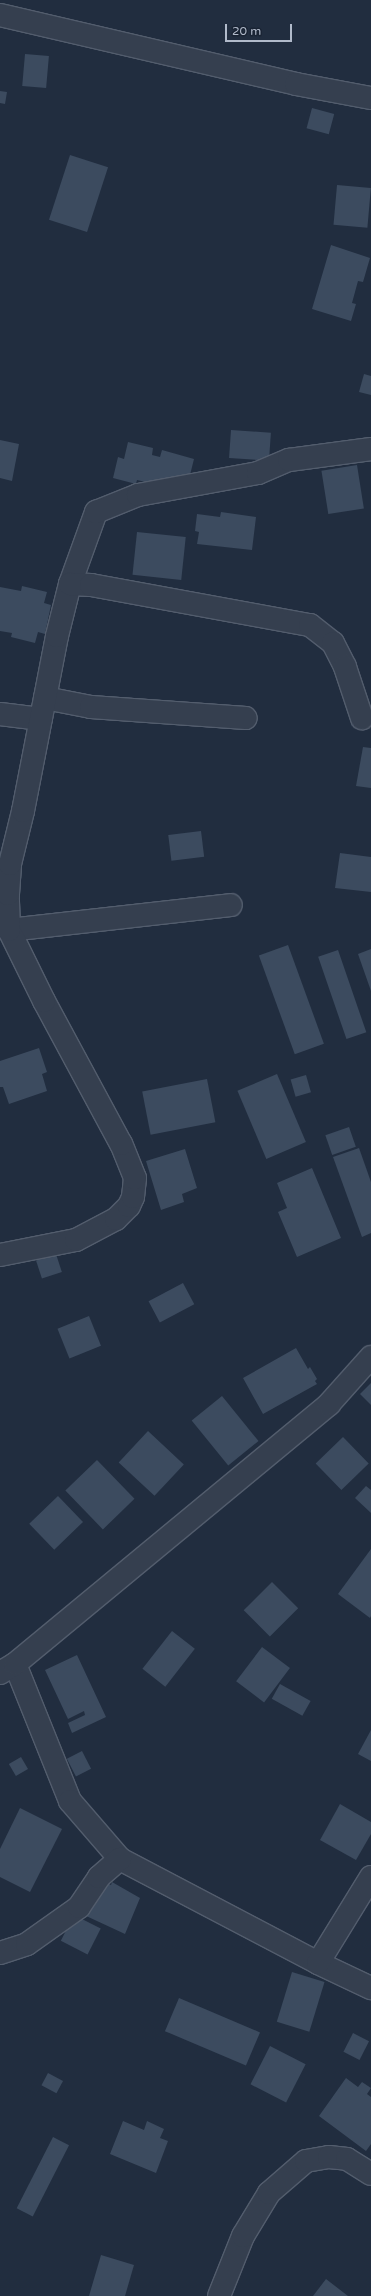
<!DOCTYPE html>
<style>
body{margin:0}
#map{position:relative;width:371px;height:2296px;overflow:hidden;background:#212d3f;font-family:"Varela Round",sans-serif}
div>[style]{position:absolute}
.building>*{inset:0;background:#3c4b5f;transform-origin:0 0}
.roads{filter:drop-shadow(1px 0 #535d6d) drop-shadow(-1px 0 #535d6d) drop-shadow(0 1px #535d6d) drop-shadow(0 -1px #535d6d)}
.minor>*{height:22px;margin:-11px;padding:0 11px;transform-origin:11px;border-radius:11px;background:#353f4f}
span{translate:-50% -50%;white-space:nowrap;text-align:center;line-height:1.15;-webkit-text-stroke:3px #1a2434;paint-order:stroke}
.scale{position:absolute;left:225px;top:24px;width:67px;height:18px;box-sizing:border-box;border:2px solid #b1baca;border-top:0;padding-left:5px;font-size:12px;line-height:14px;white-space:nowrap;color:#b1baca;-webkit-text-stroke:3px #1a2434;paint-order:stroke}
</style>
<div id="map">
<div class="building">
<i style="left:25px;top:54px;width:24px;height:32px;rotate:5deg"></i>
<i style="clip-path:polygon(0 91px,7px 92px,5px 104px,0 103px)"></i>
<i style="left:312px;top:108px;width:23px;height:21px;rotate:15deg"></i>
<i style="left:70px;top:155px;width:40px;height:68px;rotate:18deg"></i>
<i style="left:337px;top:185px;width:34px;height:40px;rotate:5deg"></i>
<i style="clip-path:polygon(331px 245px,370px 258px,363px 282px,358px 281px,352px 303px,356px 304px,351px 321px,312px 309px)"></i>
<i style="clip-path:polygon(364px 374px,371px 376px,371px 395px,359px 392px)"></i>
<i style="left:231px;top:430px;width:40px;height:28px;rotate:4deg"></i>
<i style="clip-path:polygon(0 440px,19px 444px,12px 481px,0 478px)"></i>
<i style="clip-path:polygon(128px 442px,153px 448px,152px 455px,160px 457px,162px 450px,194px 459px,188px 483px,158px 485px,137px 480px,136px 484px,113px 478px,118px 457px,124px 459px)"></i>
<i style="left:357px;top:465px;width:44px;height:36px;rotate:81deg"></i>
<i style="clip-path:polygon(221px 512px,256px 517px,252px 550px,197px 544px,199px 532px,195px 531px,197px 514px,220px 517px)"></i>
<i style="left:137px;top:532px;width:49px;height:43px;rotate:6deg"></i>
<i style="clip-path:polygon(22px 586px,47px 592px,44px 603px,51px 605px,45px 634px,38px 632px,35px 643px,11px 637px,12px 633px,0 631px,0 587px,21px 591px)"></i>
<i style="clip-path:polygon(363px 747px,371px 748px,371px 788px,356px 786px)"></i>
<i style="left:201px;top:831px;width:26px;height:33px;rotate:83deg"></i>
<i style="clip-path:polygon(340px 853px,371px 857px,371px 892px,335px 888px)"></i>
<i style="left:288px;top:945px;width:105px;height:31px;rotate:70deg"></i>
<i style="clip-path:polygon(371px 949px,371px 991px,358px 954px)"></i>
<i style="left:338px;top:950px;width:87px;height:21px;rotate:71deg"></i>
<i style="clip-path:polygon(39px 1048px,47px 1072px,42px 1074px,47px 1091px,9px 1104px,3px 1087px,0 1087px,0 1061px)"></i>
<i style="left:277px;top:1074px;width:74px;height:43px;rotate:67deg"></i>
<i style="left:306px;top:1075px;width:18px;height:16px;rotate:74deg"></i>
<i style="left:207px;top:1079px;width:44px;height:66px;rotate:79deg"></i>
<i style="left:349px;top:1127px;width:21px;height:25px;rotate:71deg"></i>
<i style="clip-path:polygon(359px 1148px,371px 1182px,371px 1233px,362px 1237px,333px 1157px)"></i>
<i style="clip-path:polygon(185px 1149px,197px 1188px,182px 1194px,184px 1202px,161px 1210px,146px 1161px)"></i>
<i style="clip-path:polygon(312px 1168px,341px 1238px,297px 1257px,278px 1212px,287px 1208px,277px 1183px)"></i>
<i style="left:56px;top:1254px;width:19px;height:21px;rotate:72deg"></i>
<i style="left:183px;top:1283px;width:24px;height:39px;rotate:62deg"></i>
<i style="left:89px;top:1316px;width:32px;height:34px;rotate:68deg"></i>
<i style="clip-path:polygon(296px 1348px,308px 1369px,310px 1367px,317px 1379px,315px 1381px,317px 1384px,263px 1414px,243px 1378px)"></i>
<i style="clip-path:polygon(371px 1383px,371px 1405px,360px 1394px)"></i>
<i style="left:222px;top:1396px;width:58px;height:39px;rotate:51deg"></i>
<i style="left:148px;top:1431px;width:49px;height:43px;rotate:43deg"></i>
<i style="left:343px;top:1437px;width:37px;height:38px;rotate:46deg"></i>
<i style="left:97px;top:1460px;width:54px;height:44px;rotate:46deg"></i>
<i style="clip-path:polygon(366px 1486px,371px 1490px,371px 1513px,355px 1498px)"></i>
<i style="left:58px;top:1496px;width:36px;height:40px;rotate:46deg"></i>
<i style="clip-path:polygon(371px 1549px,371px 1616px,370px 1618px,338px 1594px)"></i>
<i style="left:272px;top:1582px;width:37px;height:40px;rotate:45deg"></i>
<i style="left:172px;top:1631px;width:29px;height:48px;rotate:38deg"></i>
<i style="left:262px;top:1647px;width:35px;height:43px;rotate:37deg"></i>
<i style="clip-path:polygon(77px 1655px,106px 1717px,72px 1733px,68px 1723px,85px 1715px,84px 1711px,68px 1719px,45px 1670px)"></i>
<i style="left:280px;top:1684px;width:35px;height:17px;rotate:29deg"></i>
<i style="clip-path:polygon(371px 1730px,371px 1761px,358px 1754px)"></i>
<i style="left:82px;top:1751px;width:20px;height:17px;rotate:63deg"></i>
<i style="left:21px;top:1757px;width:14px;height:14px;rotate:60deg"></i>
<i style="clip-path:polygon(340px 1804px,371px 1822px,371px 1834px,356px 1860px,320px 1840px)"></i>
<i style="clip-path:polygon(20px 1808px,62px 1829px,30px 1892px,0 1877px,0 1849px)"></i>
<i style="clip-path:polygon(100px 1880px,111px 1885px,112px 1882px,140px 1898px,125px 1934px,84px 1915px)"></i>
<i style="left:74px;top:1915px;width:30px;height:29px;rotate:27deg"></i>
<i style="left:292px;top:1972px;width:34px;height:52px;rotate:17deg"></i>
<i style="left:179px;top:1998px;width:88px;height:36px;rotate:23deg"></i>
<i style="left:353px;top:2033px;width:18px;height:21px;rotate:27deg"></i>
<i style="left:270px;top:2046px;width:40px;height:43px;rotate:27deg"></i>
<i style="left:48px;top:2073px;width:17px;height:14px;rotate:28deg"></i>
<i style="clip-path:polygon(346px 2078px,358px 2087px,362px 2082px,371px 2088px,367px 2094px,371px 2097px,371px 2144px,366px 2151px,319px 2116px)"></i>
<i style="clip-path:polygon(123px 2121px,144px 2130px,147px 2121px,164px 2129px,160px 2138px,168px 2141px,156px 2173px,110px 2154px)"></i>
<i style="left:53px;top:2137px;width:18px;height:80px;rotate:27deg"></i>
<i style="clip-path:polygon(101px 2255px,134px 2265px,125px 2296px,89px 2296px)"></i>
<i style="clip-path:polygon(326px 2279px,348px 2296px,313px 2296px)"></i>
</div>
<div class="roads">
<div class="minor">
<i style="left:0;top:15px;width:304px;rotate:13.1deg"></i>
<i style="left:296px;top:84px;width:76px;rotate:10.6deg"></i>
<i style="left:70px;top:584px;width:77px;rotate:-70.1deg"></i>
<i style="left:96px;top:512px;width:45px;rotate:-22deg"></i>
<i style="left:138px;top:495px;width:122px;rotate:-10.4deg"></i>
<i style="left:258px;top:473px;width:34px;rotate:-23deg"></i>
<i style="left:289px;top:460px;width:83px;rotate:-7.6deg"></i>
<i style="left:45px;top:698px;width:47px;rotate:11.1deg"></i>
<i style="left:91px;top:707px;width:155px;rotate:4.1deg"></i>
<i style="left:0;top:714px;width:41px;rotate:7deg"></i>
<i style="left:9px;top:930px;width:223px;rotate:-6.4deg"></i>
<i style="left:0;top:1255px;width:77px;rotate:-11.2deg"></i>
<i style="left:76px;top:1240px;width:45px;rotate:-27.7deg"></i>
<i style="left:116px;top:1219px;width:18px;rotate:-45deg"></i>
<i style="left:129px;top:1206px;width:10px;rotate:-66deg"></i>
<i style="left:133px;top:1197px;width:19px;rotate:-84deg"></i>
<i style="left:135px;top:1178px;width:37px;rotate:-112deg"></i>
<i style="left:121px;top:1144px;width:162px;rotate:-118.3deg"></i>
<i style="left:44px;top:1001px;width:79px;rotate:-116.2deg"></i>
<i style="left:9px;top:930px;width:36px;rotate:-92deg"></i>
<i style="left:8px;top:894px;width:30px;rotate:-86deg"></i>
<i style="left:10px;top:864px;width:55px;rotate:-76.2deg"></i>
<i style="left:23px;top:811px;width:178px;rotate:-79deg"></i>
<i style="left:57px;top:636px;width:54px;rotate:-76deg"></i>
<i style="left:70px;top:584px;width:21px;rotate:3deg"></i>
<i style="left:91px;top:585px;width:223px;rotate:10.4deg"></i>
<i style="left:310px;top:625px;width:29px;rotate:38deg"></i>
<i style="left:333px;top:643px;width:27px;rotate:63deg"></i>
<i style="left:345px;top:667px;width:54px;rotate:71.6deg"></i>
<i style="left:15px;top:1664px;width:148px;rotate:68.1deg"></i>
<i style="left:70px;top:1801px;width:77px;rotate:49.2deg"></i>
<i style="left:120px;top:1859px;width:224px;rotate:27.7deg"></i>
<i style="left:318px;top:1963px;width:59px;rotate:25.3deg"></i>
<i style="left:0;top:1673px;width:17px;rotate:-31deg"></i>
<i style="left:15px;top:1664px;width:408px;rotate:-39.6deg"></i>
<i style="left:329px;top:1404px;width:63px;rotate:-48.2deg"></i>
<i style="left:0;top:1953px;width:28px;rotate:-18deg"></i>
<i style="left:27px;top:1944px;width:64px;rotate:-35.4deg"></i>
<i style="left:79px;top:1907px;width:36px;rotate:-56deg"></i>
<i style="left:99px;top:1877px;width:28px;rotate:-41deg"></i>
<i style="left:318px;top:1963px;width:101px;rotate:-58.4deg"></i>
<i style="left:219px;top:2296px;width:65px;rotate:-68.2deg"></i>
<i style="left:243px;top:2236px;width:50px;rotate:-58.8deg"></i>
<i style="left:269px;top:2193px;width:49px;rotate:-40.9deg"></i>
<i style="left:306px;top:2161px;width:23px;rotate:-10deg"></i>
<i style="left:329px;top:2157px;width:18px;rotate:6deg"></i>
<i style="left:347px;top:2159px;width:28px;rotate:32deg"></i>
</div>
</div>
<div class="scale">20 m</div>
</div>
